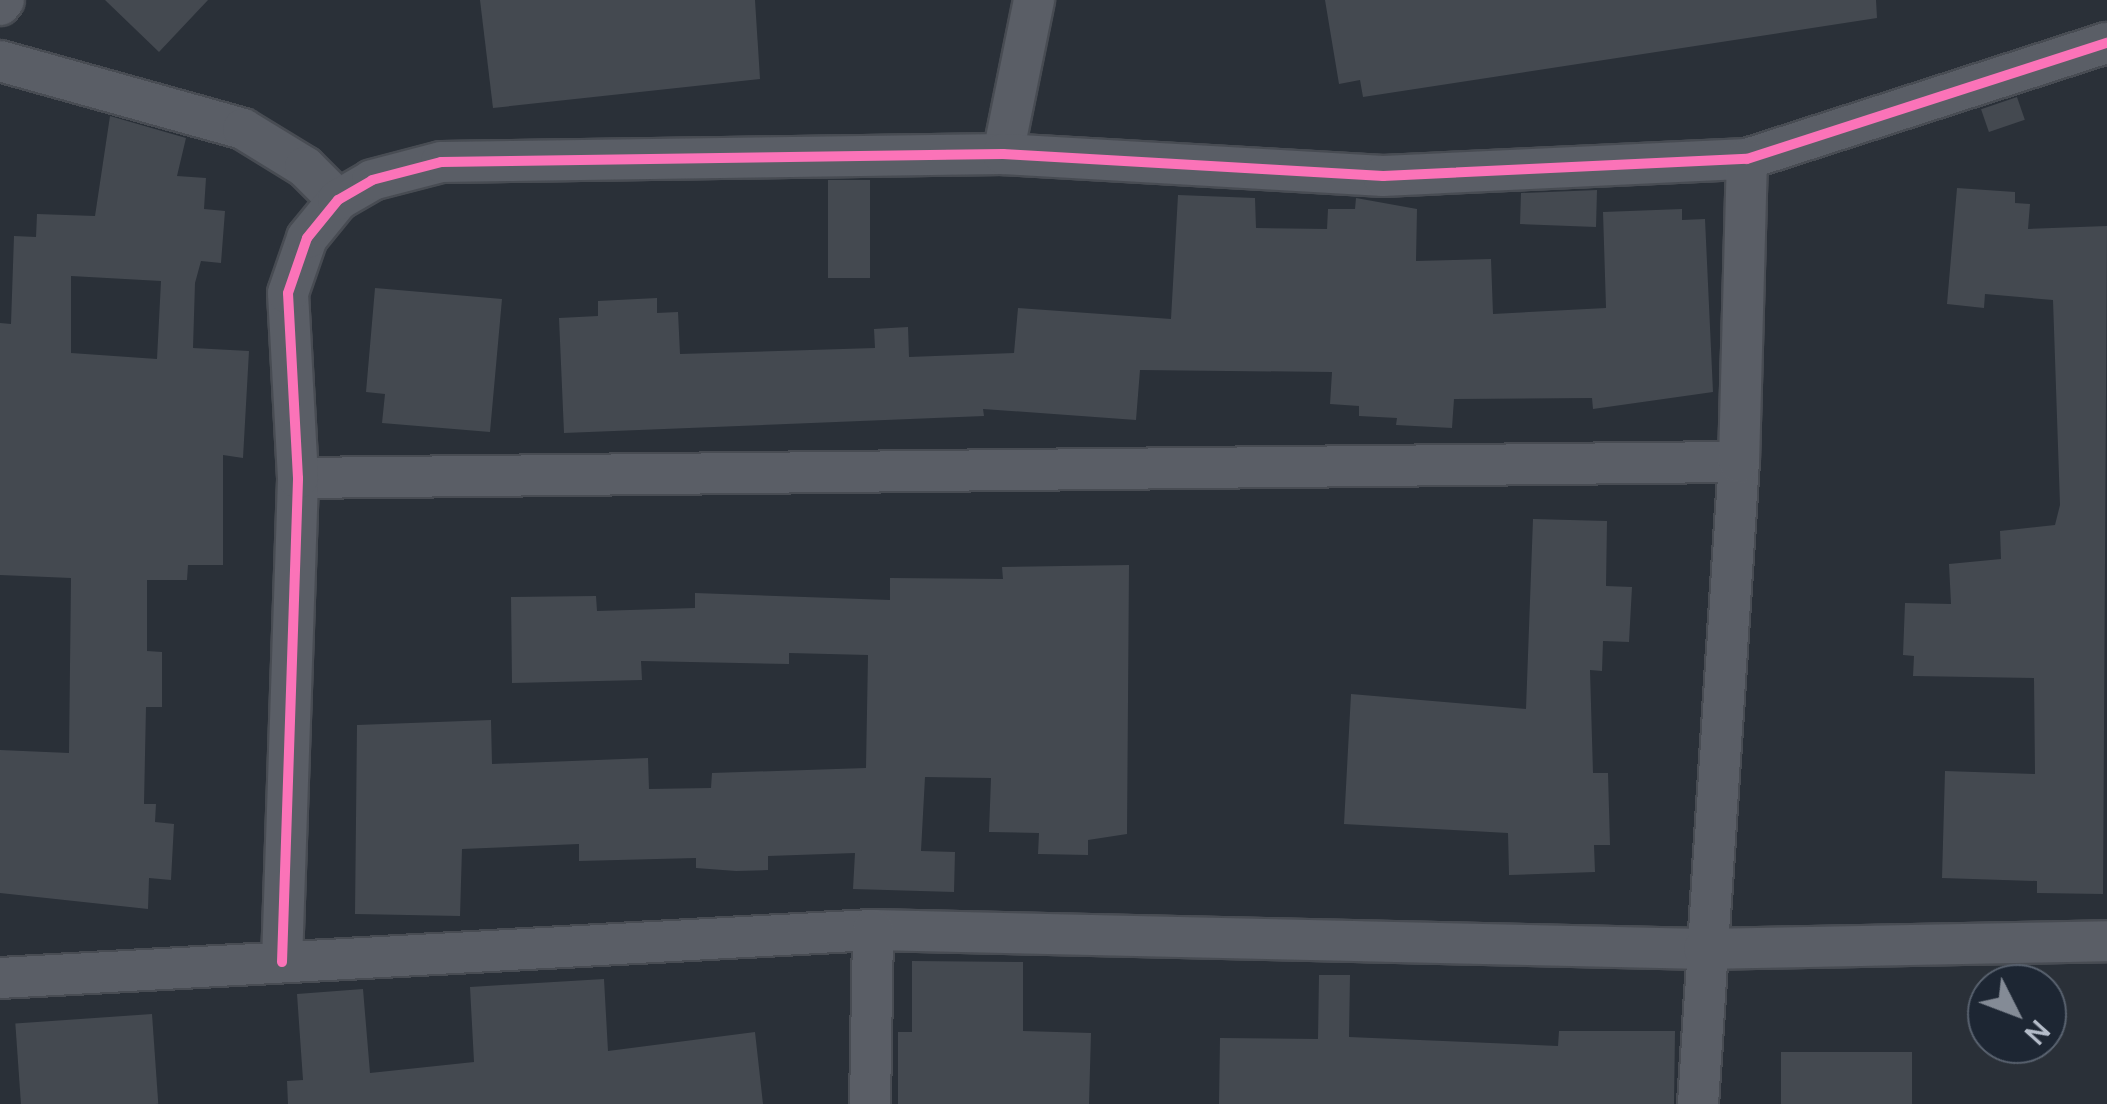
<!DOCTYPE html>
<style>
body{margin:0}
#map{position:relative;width:2107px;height:1104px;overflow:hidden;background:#2a3038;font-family:Manrope,sans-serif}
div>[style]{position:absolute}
.building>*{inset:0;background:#444950;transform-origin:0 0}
.roads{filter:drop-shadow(2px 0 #484c53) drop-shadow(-2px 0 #484c53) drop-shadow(0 2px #484c53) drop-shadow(0 -2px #484c53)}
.minor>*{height:40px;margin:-20px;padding:0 20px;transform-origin:20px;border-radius:20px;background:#5a5e66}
.cycleway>*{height:10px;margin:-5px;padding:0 5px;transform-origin:5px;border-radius:5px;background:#fb73b8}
span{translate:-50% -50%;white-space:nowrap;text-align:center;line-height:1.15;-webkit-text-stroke:8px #1d2633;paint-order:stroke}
.north{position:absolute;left:1967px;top:964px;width:100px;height:100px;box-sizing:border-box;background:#1d2633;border:2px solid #59626f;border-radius:50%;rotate:132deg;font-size:28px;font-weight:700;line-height:40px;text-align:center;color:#b4bcc9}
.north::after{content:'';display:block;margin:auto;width:35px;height:45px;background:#848b96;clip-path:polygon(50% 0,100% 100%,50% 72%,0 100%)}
</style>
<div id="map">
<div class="building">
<i style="clip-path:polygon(105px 0,208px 0,159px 52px)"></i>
<i style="clip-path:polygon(480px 0,755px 0,760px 79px,493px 108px)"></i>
<i style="clip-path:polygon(1325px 0,1876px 0,1877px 18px,1363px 97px,1360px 80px,1339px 84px)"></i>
<i style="left:2017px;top:97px;width:24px;height:38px;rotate:71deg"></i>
<i style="clip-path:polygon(evenodd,110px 116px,186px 138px,177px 176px,206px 178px,204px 209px,225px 211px,221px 263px,201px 261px,195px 283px,193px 348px,249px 351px,243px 458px,223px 455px,223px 565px,188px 565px,187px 580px,147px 580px,147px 651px,162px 652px,162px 707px,146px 707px,144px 804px,156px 804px,155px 822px,174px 824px,171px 880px,149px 878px,148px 909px,0 893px,0 750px,69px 753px,71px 578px,0 575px,0 323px,11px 324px,14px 236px,36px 237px,37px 214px,95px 216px,110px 116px,71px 276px,161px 281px,157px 359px,71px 353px,71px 276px)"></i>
<i style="left:828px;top:180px;width:42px;height:98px"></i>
<i style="clip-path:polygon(1957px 188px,2015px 192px,2015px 203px,2030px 204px,2028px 229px,2107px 226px,2103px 894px,2037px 893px,2037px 881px,1942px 878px,1945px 771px,2035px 774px,2034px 678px,1913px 676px,1914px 656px,1903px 655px,1905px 603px,1951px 604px,1949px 564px,2001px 559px,2000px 531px,2055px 525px,2060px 505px,2053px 300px,1985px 294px,1984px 308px,1947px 304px)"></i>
<i style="clip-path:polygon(1597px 190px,1596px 227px,1520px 224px,1521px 193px)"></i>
<i style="clip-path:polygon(1178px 195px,1255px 198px,1256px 228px,1327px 229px,1328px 209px,1355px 209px,1356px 198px,1417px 209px,1416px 261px,1491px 259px,1493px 314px,1606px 308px,1603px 212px,1682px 209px,1682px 220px,1705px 219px,1713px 392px,1593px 409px,1592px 398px,1454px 399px,1452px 428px,1396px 425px,1397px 418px,1359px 416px,1359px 406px,1330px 404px,1332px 372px,1140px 370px,1136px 420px,983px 409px,984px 416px,564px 433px,559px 318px,598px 316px,598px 301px,657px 298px,657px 313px,678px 312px,680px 354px,875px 348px,874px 329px,908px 327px,909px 357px,1014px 353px,1018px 308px,1171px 319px)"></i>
<i style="clip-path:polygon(375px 288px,502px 299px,490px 432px,382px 423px,385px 394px,366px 392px)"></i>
<i style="clip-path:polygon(1533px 519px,1607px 521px,1606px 586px,1632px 587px,1629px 642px,1603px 641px,1602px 671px,1590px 670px,1593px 773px,1608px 773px,1610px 845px,1594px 845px,1595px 872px,1509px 875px,1508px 833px,1344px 824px,1351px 694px,1526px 709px)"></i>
<i style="clip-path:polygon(1129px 565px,1127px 834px,1088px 840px,1088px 855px,1038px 854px,1039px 833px,989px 832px,991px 778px,925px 777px,921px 851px,955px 852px,954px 892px,853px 889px,855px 853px,768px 856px,768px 870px,736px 871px,696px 868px,696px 858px,579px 861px,579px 844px,462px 849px,460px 916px,355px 914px,357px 725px,491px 720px,492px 764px,648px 758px,649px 789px,711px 788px,712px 773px,866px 768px,868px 655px,789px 653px,789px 664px,641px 661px,642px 680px,512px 683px,511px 597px,596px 596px,597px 611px,695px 608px,695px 593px,890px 600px,890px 578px,1003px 579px,1002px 567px)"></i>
<i style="clip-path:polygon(912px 961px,1023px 962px,1023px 1031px,1091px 1033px,1089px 1104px,898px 1104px,898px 1032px,912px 1032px)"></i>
<i style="clip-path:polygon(1319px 975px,1350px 975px,1349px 1037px,1558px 1046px,1559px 1031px,1675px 1031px,1674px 1104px,1219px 1104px,1220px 1038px,1318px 1039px)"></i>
<i style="clip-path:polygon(604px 979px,608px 1051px,755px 1032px,763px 1104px,288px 1104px,287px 1081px,303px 1080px,297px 994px,363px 989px,370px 1073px,474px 1062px,470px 987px)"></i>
<i style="left:152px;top:1014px;width:90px;height:137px;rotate:86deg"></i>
<i style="left:1912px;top:1052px;width:52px;height:131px;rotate:90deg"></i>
</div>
<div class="roads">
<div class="minor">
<i style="left:0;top:5px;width:6px;rotate:-51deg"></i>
<i style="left:0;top:61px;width:252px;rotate:15.6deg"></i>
<i style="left:243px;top:129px;width:73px;rotate:31.5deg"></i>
<i style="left:305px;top:167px;width:47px;rotate:45deg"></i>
<i style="left:1003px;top:154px;width:157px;rotate:-78.6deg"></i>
<i style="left:298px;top:478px;width:1441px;rotate:-0.64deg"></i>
<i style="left:282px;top:962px;width:484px;rotate:-88.1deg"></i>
<i style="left:298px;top:478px;width:185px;rotate:-93.1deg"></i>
<i style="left:288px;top:293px;width:58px;rotate:-70.9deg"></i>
<i style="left:307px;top:238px;width:49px;rotate:-50.8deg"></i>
<i style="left:338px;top:200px;width:39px;rotate:-30deg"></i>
<i style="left:372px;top:180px;width:71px;rotate:-14.6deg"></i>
<i style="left:441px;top:162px;width:562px;rotate:-0.82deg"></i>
<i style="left:1003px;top:154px;width:381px;rotate:3.3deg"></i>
<i style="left:1383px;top:176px;width:364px;rotate:-2.7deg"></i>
<i style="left:1747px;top:159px;width:378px;rotate:-17.9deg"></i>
<i style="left:0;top:978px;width:874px;rotate:-3.15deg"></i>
<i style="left:873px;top:930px;width:831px;rotate:1.31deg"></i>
<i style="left:1704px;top:949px;width:403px;rotate:-1.1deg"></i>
<i style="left:870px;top:1104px;width:174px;rotate:-89deg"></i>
<i style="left:1698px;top:1104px;width:643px;rotate:-86.35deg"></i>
<i style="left:1739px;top:462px;width:303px;rotate:-88.5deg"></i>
</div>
</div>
<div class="cycleway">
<i style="left:282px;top:962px;width:484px;rotate:-88.1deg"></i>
<i style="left:298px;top:478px;width:185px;rotate:-93.1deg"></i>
<i style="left:288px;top:293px;width:58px;rotate:-70.9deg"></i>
<i style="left:307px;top:238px;width:49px;rotate:-50.8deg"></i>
<i style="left:338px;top:200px;width:39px;rotate:-30deg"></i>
<i style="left:372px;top:180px;width:71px;rotate:-14.6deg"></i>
<i style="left:441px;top:162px;width:562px;rotate:-0.82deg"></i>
<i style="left:1003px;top:154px;width:381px;rotate:3.3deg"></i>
<i style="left:1383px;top:176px;width:364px;rotate:-2.7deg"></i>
<i style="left:1747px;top:159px;width:378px;rotate:-17.9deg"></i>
</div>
<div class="north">N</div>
</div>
